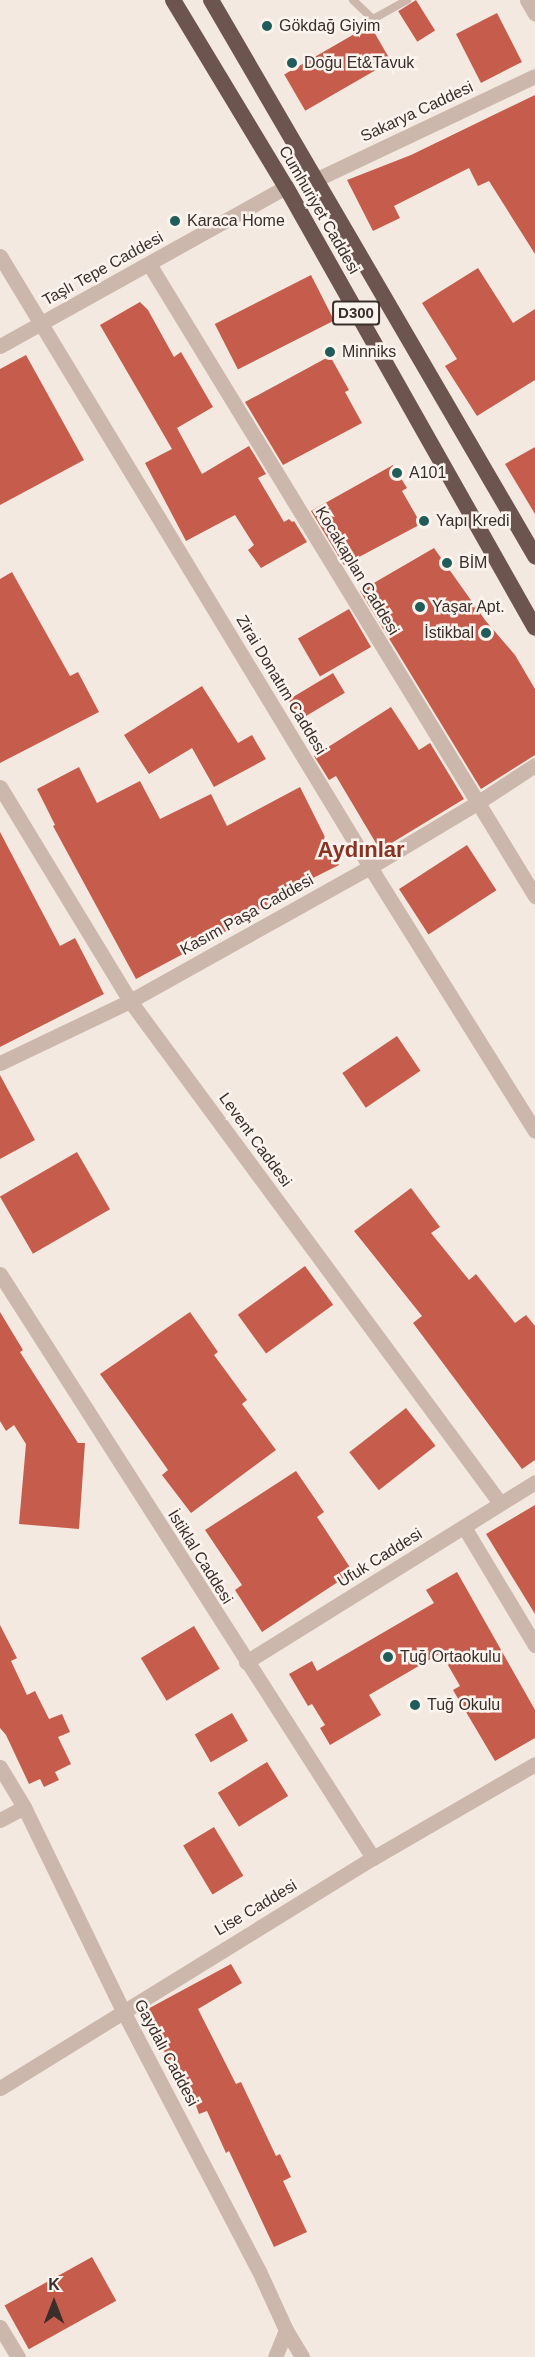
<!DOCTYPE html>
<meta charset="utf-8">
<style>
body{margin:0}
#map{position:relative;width:535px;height:2357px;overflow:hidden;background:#f3e9e1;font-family:Helvetica,sans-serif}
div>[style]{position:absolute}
.building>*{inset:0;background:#c65d4c;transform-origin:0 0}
.service>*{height:8px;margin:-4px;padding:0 4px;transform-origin:4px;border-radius:4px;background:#ccb7ac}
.minor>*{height:15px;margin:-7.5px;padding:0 7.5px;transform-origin:7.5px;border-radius:7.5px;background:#ccb7ac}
.tertiary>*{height:15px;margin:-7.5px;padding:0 7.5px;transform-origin:7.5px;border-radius:7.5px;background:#ccb7ac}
.trunk>*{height:16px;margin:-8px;padding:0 8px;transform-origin:8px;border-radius:8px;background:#6c554f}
.dots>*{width:16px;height:16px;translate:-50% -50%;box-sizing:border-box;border:3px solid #fbf3ed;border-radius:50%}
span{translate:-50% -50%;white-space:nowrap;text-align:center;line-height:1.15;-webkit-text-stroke:5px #fbf3ed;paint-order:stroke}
.shield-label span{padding:2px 4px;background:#fbf3ed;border:2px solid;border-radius:4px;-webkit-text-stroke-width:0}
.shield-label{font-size:15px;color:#3a2e2b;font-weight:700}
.poi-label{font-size:16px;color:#3a2e2b}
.left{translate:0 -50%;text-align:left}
.right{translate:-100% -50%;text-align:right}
.street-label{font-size:16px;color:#3a2e2b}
.district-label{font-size:22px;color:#893123;font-weight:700}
.north{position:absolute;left:24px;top:2273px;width:60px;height:60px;-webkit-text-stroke:4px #fbf3ed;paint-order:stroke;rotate:0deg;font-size:16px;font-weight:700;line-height:24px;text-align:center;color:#3a2e2b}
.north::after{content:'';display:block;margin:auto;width:21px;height:27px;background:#3a2e2b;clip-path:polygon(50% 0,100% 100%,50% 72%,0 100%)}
</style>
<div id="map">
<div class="building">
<i style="left:416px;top:0;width:36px;height:21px;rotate:58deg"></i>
<i style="left:497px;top:13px;width:55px;height:46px;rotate:63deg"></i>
<i style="left:370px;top:25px;width:42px;height:99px;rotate:60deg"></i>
<i style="clip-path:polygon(535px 95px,535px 254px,489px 181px,478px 186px,469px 168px,394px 206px,400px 218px,373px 231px,347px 180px,411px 155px)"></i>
<i style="clip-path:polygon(478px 268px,513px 323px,535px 309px,535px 380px,477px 416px,445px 366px,457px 359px,422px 303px)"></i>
<i style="left:311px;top:275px;width:51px;height:108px;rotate:63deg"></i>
<i style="clip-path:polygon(140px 302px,148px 310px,174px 357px,181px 352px,213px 407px,177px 428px,202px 474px,249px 446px,266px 474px,258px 478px,284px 522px,289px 519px,292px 522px,294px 521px,307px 542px,261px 568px,248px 550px,254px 545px,235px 515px,186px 541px,145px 463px,172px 449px,100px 325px)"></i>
<i style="clip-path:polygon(26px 355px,84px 460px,0 505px,0 369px)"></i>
<i style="clip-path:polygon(330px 356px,349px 390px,345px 392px,362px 423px,283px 465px,245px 402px)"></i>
<i style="clip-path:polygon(535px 447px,535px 514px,505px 464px)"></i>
<i style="clip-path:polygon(393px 465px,407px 488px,402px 491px,421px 524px,344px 565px,311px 511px)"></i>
<i style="clip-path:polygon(434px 548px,485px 620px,515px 655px,535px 689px,535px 755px,481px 789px,360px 591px)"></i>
<i style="clip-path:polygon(12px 572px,70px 676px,78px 672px,99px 712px,0 763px,0 579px)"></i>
<i style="left:349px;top:609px;width:44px;height:59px;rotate:60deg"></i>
<i style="left:333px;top:673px;width:23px;height:52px;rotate:59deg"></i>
<i style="clip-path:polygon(202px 686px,238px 743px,252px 735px,266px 759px,214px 787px,192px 748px,149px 774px,124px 735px)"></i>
<i style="clip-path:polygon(391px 707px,419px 750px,430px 743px,464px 799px,380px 850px,336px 776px,329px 780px,314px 756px)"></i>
<i style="clip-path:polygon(79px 767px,97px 803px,140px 781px,160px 819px,211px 794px,227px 826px,300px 787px,339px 865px,283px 893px,285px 898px,228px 926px,230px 929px,136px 979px,53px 826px,55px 825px,37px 789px)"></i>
<i style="clip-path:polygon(0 832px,60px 946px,75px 938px,104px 994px,0 1047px)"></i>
<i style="left:467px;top:845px;width:54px;height:81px;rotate:57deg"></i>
<i style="left:397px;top:1036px;width:42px;height:66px;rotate:56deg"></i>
<i style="clip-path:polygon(0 1075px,35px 1140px,0 1159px)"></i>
<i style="left:77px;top:1152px;width:66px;height:89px;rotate:60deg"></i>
<i style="clip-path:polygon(411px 1188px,440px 1227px,431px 1233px,469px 1280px,476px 1274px,515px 1323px,526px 1315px,535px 1326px,535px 1460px,522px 1469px,413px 1323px,422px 1316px,354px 1231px)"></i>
<i style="left:305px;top:1266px;width:48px;height:83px;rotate:54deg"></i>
<i style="clip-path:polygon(0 1312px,23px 1350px,20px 1352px,78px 1443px,85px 1443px,79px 1529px,19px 1524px,26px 1444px,14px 1425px,6px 1431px,0 1421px)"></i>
<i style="clip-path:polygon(190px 1312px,218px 1352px,214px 1355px,247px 1400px,242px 1404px,276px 1450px,191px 1513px,162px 1475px,168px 1470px,100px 1374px)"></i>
<i style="left:406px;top:1408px;width:48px;height:72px;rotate:52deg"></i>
<i style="clip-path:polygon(296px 1471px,324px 1512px,317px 1517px,353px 1572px,262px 1632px,235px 1590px,242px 1585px,205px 1530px)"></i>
<i style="clip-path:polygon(535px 1505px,535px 1614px,486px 1534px)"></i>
<i style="clip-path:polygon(457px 1572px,535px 1710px,535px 1738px,495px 1761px,453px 1690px,460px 1686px,441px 1653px,369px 1695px,381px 1715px,330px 1745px,320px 1728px,325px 1725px,312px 1704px,308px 1706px,289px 1674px,312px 1661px,317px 1671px,434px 1603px,426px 1590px)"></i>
<i style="clip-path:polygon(0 1625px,17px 1658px,11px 1661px,27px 1695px,35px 1691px,49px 1719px,62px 1714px,70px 1732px,58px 1737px,71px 1764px,55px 1772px,59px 1780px,44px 1787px,40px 1779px,29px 1784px,6px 1735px,0 1728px)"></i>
<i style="left:194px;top:1626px;width:50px;height:62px;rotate:59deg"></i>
<i style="left:232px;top:1713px;width:32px;height:43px;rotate:60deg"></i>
<i style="left:267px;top:1762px;width:40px;height:58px;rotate:58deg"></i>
<i style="left:214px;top:1827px;width:57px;height:36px;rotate:59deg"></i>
<i style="clip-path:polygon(231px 1964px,242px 1983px,198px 2009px,236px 2084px,241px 2082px,276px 2156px,280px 2154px,291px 2177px,283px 2181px,307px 2232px,274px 2247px,229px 2151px,226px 2153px,207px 2111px,199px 2114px,188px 2083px,178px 2087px,171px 2065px,144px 2011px)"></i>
<i style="left:92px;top:2257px;width:50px;height:100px;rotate:61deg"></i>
</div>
<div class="service">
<i style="left:353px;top:0;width:28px;rotate:44deg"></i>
<i style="left:373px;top:19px;width:39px;rotate:-29deg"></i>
</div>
<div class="minor">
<i style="left:527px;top:0;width:16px;rotate:60deg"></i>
<i style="left:0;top:256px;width:714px;rotate:58.8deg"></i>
<i style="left:370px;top:867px;width:311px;rotate:58deg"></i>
<i style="left:149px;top:264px;width:741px;rotate:58.59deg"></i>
<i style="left:0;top:787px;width:250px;rotate:58.7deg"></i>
<i style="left:130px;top:1001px;width:624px;rotate:53.61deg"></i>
<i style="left:0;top:1063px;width:144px;rotate:-25.5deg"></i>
<i style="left:130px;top:1001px;width:275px;rotate:-29.2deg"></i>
<i style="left:370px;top:867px;width:125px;rotate:-30.9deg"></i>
<i style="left:477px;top:803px;width:69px;rotate:-33.2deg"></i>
<i style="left:0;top:1274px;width:693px;rotate:57.43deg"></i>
<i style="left:464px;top:1527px;width:138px;rotate:59deg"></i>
<i style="left:246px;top:1662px;width:340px;rotate:-31.9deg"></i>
<i style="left:0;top:1767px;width:47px;rotate:59deg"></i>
<i style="left:24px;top:1807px;width:227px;rotate:64.1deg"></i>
<i style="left:123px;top:2011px;width:293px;rotate:62.4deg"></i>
<i style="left:259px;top:2271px;width:65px;rotate:65.4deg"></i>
<i style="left:286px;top:2330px;width:29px;rotate:112deg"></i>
<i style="left:0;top:1820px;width:27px;rotate:-28deg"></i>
<i style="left:0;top:2327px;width:35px;rotate:59deg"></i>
<i style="left:286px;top:2330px;width:31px;rotate:59deg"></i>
</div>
<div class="tertiary">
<i style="left:315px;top:180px;width:243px;rotate:-25.3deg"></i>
<i style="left:0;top:346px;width:327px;rotate:-29.1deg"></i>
<i style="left:0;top:2088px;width:438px;rotate:-31.7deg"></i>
<i style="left:373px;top:1858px;width:187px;rotate:-30.1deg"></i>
</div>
<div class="trunk">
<i style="left:173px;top:0;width:218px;rotate:58.9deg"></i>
<i style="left:286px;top:187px;width:506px;rotate:60.55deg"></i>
<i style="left:211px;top:0;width:644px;rotate:59.77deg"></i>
</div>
<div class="dots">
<i style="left:267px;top:26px;background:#205c5a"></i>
<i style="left:292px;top:63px;background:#205c5a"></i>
<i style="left:175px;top:221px;background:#205c5a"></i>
<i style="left:330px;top:352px;background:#205c5a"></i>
<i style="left:397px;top:473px;background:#205c5a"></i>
<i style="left:424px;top:521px;background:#205c5a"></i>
<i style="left:447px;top:563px;background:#205c5a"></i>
<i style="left:420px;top:607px;background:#205c5a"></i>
<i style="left:486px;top:633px;background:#205c5a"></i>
<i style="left:388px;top:1657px;background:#205c5a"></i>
<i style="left:415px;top:1705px;background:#205c5a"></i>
</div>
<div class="shield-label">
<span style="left:356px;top:313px">D300</span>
</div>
<div class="poi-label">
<span class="left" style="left:279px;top:26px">Gökdağ Giyim</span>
<span class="left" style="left:304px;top:63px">Doğu Et&amp;Tavuk</span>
<span class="left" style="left:187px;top:221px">Karaca Home</span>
<span class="left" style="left:342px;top:352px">Minniks</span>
<span class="left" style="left:409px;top:473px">A101</span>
<span class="left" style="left:436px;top:521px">Yapı Kredi</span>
<span class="left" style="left:459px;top:563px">BİM</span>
<span class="left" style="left:432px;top:607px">Yaşar Apt.</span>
<span class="right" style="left:474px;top:633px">İstikbal</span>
<span class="left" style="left:400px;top:1657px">Tuğ Ortaokulu</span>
<span class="left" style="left:427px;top:1705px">Tuğ Okulu</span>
</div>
<div class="street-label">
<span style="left:417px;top:112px;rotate:-25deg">Sakarya Caddesi</span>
<span style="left:319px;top:210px;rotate:60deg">Cumhuriyet Caddesi</span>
<span style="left:103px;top:269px;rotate:-29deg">Taşlı Tepe Caddesi</span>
<span style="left:357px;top:571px;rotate:59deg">Kocakaplan Caddesi</span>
<span style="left:281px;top:685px;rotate:59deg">Zirai Donatım Caddesi</span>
<span style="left:247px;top:915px;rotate:-29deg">Kasım Paşa Caddesi</span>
<span style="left:255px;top:1140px;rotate:54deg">Levent Caddesi</span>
<span style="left:200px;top:1557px;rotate:58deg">İstiklal Caddesi</span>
<span style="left:380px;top:1558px;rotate:-32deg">Ufuk Caddesi</span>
<span style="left:256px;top:1908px;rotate:-31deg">Lise Caddesi</span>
<span style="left:166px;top:2053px;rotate:62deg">Gaydalı Caddesi</span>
</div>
<div class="district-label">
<span style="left:361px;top:850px">Aydınlar</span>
</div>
<div class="north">K</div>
</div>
